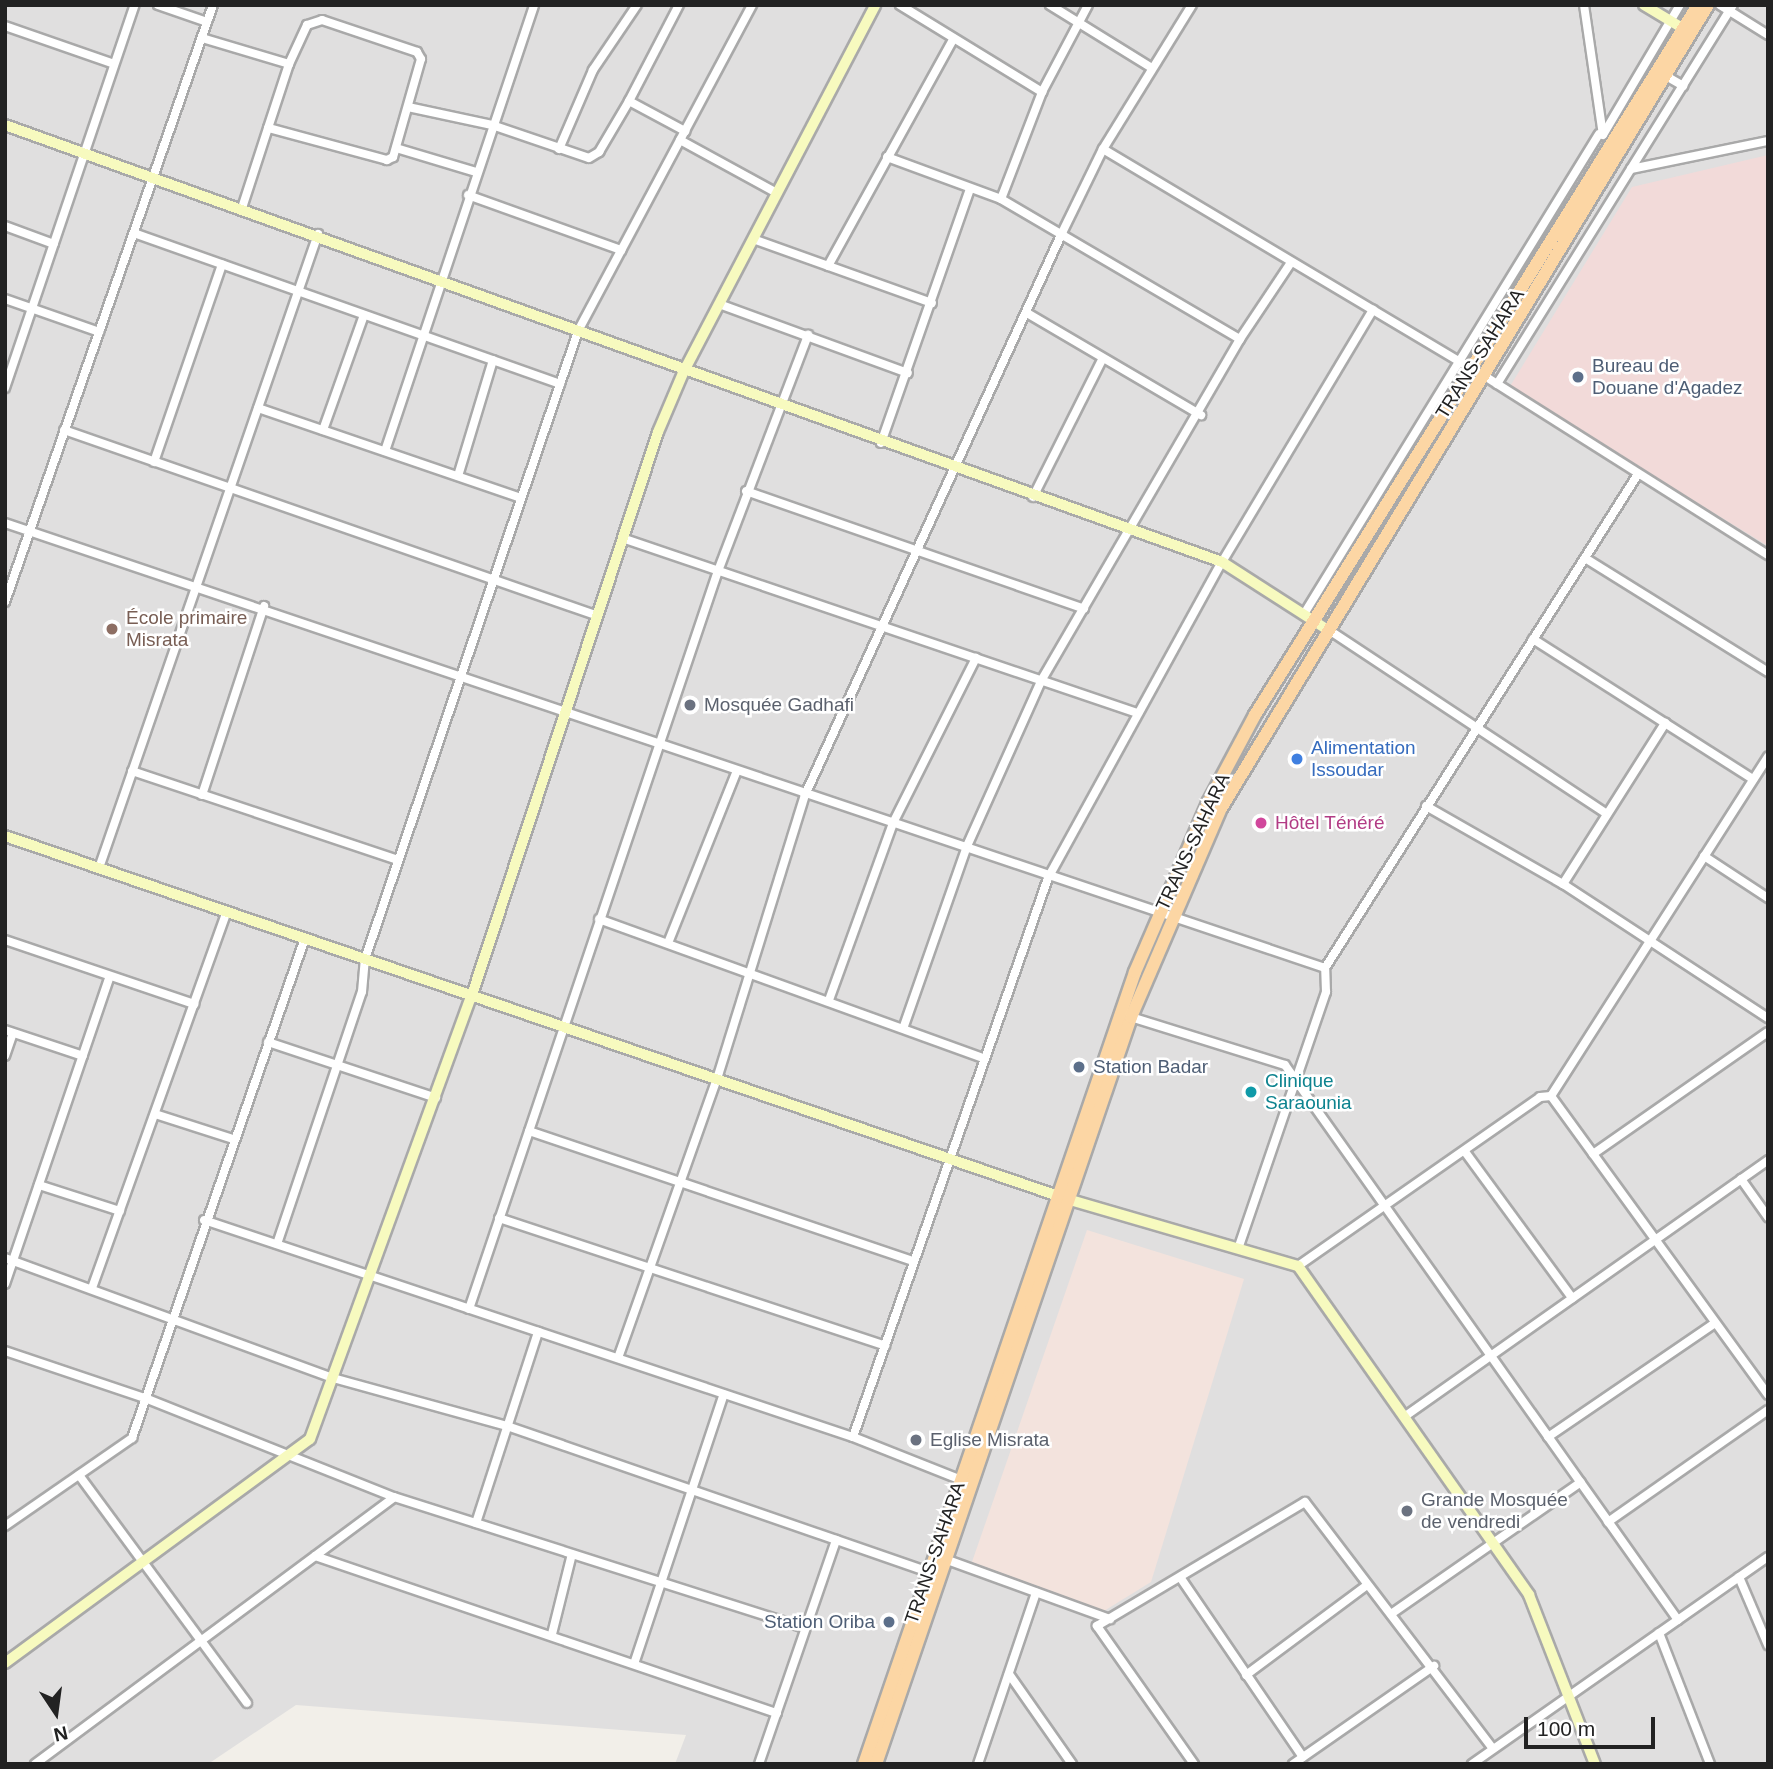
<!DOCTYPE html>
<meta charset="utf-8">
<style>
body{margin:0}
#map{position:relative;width:1773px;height:1769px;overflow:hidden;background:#f2efe9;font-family:Helvetica,sans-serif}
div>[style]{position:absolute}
.residential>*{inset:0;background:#e0dfdf}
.commercial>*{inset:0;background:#f2dad9}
.military>*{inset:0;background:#f3e3dd}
.roads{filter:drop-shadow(2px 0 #a9a9a9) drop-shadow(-2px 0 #a9a9a9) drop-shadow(0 2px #a9a9a9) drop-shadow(0 -2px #a9a9a9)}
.street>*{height:8px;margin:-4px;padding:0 4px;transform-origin:4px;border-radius:4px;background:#fff}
.secondary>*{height:10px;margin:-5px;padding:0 5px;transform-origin:5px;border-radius:5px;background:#f7fabf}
.primary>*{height:12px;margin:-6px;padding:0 6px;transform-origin:6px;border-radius:6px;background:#fcd6a4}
.dots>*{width:19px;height:19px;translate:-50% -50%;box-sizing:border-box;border:4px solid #fff;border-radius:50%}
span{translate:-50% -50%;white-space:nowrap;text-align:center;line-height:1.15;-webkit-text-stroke:5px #fff;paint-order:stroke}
.street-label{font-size:19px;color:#222}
.service-label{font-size:19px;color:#4e5e75}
.left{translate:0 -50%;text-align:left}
.right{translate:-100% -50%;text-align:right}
.education-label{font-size:19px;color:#785e54}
.worship-label{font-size:19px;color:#5b616d}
.shop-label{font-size:19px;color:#366cbe}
.hotel-label{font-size:19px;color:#b23c85}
.culture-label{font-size:19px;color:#0d838f}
.frame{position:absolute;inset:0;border:7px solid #222;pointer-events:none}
.north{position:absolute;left:21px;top:1678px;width:70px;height:70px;-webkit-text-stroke:5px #fff;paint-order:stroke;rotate:167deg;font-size:19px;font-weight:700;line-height:28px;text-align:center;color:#222}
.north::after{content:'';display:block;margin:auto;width:24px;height:32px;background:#222;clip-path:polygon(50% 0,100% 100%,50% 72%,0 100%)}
.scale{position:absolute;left:1524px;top:1717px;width:131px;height:32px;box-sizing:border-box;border:4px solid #222;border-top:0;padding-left:9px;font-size:21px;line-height:24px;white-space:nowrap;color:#222;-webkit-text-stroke:5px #fff;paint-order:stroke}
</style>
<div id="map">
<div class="residential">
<i style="clip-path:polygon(5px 5px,1768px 5px,1768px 1764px,675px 1764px,686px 1735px,296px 1705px,208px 1764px,5px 1764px)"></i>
</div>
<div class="commercial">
<i style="clip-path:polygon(1768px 155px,1768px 546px,1509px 388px,1632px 187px)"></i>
</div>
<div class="military">
<i style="clip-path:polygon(1087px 1230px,1244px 1279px,1151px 1582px,1104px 1611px,972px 1562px)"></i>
</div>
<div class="roads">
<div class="street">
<i style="left:158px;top:5px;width:52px;rotate:19.1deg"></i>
<i style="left:900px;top:5px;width:167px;rotate:31.5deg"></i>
<i style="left:1050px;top:5px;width:120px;rotate:31.7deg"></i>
<i style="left:1584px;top:5px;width:131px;rotate:81.7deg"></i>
<i style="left:1603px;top:135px;width:151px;rotate:-59.4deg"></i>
<i style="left:1720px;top:5px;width:57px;rotate:32deg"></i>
<i style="left:5px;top:26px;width:115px;rotate:19.2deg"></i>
<i style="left:202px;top:38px;width:91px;rotate:16.6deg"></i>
<i style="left:1666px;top:76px;width:20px;rotate:30deg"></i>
<i style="left:629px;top:101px;width:108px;rotate:-62.5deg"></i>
<i style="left:408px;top:107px;width:86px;rotate:12.1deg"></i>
<i style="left:492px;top:125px;width:102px;rotate:18.8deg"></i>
<i style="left:589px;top:158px;width:12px;rotate:-31deg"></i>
<i style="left:599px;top:152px;width:59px;rotate:-59.5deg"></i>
<i style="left:629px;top:101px;width:64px;rotate:28.2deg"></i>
<i style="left:680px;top:140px;width:111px;rotate:28.7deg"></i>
<i style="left:396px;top:148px;width:84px;rotate:16.7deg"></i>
<i style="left:559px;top:149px;width:86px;rotate:-66.7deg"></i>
<i style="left:593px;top:70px;width:78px;rotate:-55.9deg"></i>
<i style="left:1103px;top:149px;width:422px;rotate:30.8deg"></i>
<i style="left:887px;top:157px;width:121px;rotate:20.2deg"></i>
<i style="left:1001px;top:199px;width:277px;rotate:30.4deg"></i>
<i style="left:1631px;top:169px;width:140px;rotate:-11.6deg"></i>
<i style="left:468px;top:195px;width:163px;rotate:19.8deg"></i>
<i style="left:1001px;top:199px;width:115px;rotate:-69deg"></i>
<i style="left:1042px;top:92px;width:98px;rotate:-62.1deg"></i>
<i style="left:242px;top:208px;width:84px;rotate:-72deg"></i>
<i style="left:268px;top:128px;width:67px;rotate:-71.8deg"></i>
<i style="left:289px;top:64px;width:43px;rotate:-65.2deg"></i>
<i style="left:307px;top:25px;width:16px;rotate:-18deg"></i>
<i style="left:322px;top:20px;width:100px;rotate:18.6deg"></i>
<i style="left:417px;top:52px;width:8px;rotate:60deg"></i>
<i style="left:421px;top:59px;width:102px;rotate:105.9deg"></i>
<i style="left:393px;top:157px;width:7px;rotate:153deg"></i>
<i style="left:387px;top:160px;width:123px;rotate:-164.9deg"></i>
<i style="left:5px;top:226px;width:52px;rotate:20.2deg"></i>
<i style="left:134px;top:233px;width:452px;rotate:19.5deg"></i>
<i style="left:753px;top:239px;width:190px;rotate:19.7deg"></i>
<i style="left:828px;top:266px;width:260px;rotate:-61.1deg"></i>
<i style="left:5px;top:299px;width:100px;rotate:19.3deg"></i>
<i style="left:719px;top:304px;width:201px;rotate:20.1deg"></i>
<i style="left:1027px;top:313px;width:202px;rotate:30.4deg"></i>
<i style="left:1483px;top:375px;width:337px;rotate:32.3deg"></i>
<i style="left:1497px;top:384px;width:446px;rotate:-58.1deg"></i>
<i style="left:5px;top:388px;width:404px;rotate:-71.3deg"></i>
<i style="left:258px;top:408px;width:278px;rotate:18.9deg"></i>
<i style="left:64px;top:430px;width:565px;rotate:19.2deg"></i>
<i style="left:323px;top:430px;width:122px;rotate:-70.4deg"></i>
<i style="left:881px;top:443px;width:269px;rotate:-70.7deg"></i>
<i style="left:385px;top:451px;width:470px;rotate:-71.5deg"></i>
<i style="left:154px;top:462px;width:209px;rotate:-71deg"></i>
<i style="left:458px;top:476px;width:121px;rotate:-73.2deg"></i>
<i style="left:746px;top:491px;width:358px;rotate:19.2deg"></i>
<i style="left:1033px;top:497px;width:153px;rotate:-63.3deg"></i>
<i style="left:5px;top:523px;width:1393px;rotate:18.63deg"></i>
<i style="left:625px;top:539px;width:541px;rotate:18.77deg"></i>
<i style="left:1585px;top:558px;width:216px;rotate:31.9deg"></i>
<i style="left:5px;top:602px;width:632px;rotate:-70.79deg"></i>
<i style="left:1304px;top:614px;width:563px;rotate:-58.43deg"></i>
<i style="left:1326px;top:628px;width:337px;rotate:33.5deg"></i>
<i style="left:1533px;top:639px;width:261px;rotate:32.5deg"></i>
<i style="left:132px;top:771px;width:280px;rotate:18.5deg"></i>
<i style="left:202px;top:795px;width:199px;rotate:-71.8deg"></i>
<i style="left:1426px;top:806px;width:158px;rotate:29.7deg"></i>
<i style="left:1563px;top:884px;width:245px;rotate:33.2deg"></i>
<i style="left:1704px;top:856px;width:77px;rotate:33.3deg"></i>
<i style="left:99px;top:868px;width:671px;rotate:-70.94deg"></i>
<i style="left:1563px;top:884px;width:191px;rotate:-57.6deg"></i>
<i style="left:599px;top:919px;width:408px;rotate:19.9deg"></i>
<i style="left:5px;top:940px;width:200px;rotate:18.7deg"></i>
<i style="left:668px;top:943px;width:183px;rotate:-68.2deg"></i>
<i style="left:829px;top:1000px;width:188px;rotate:-70.1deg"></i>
<i style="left:893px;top:823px;width:185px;rotate:-63.3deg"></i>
<i style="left:1131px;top:1017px;width:161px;rotate:17.3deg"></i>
<i style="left:1285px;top:1065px;width:680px;rotate:54.7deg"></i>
<i style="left:904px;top:1026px;width:191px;rotate:-70.7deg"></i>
<i style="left:967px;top:846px;width:181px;rotate:-65.8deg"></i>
<i style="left:1041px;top:681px;width:396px;rotate:-59.8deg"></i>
<i style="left:1240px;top:339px;width:90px;rotate:-56.3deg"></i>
<i style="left:5px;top:1030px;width:82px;rotate:18.4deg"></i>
<i style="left:268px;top:1042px;width:177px;rotate:18.4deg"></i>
<i style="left:5px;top:1056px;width:24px;rotate:-71deg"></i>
<i style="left:1551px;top:1096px;width:403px;rotate:-57.4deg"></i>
<i style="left:1551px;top:1096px;width:369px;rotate:54deg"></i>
<i style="left:155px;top:1114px;width:82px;rotate:17.8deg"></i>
<i style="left:529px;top:1131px;width:406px;rotate:18.7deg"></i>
<i style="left:1466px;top:1153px;width:180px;rotate:53.8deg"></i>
<i style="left:1593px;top:1154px;width:213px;rotate:-34.9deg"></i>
<i style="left:1741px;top:1179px;width:47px;rotate:54.6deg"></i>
<i style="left:39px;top:1185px;width:85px;rotate:17.8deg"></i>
<i style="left:499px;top:1218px;width:407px;rotate:18.3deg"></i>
<i style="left:204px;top:1220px;width:684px;rotate:18.49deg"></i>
<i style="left:853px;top:1437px;width:114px;rotate:21.6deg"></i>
<i style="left:277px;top:1244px;width:266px;rotate:-71.4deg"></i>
<i style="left:362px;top:992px;width:33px;rotate:-85deg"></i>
<i style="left:365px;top:959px;width:663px;rotate:-71.26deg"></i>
<i style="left:578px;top:331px;width:370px;rotate:-61.9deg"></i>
<i style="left:1238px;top:1249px;width:272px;rotate:-71.1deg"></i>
<i style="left:1326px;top:992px;width:24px;rotate:-92deg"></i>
<i style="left:1325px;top:968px;width:585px;rotate:-57.64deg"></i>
<i style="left:5px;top:1258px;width:349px;rotate:20.1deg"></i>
<i style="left:333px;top:1378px;width:180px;rotate:15.4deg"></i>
<i style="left:507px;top:1426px;width:452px;rotate:19.1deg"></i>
<i style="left:1298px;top:1266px;width:295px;rotate:-34.9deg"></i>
<i style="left:1540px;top:1097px;width:11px;rotate:-5deg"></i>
<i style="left:5px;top:1284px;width:325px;rotate:-71.2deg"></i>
<i style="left:92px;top:1288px;width:400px;rotate:-70.3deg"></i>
<i style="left:469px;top:1309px;width:779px;rotate:-71.36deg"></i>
<i style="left:718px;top:571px;width:253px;rotate:-69.1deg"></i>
<i style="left:5px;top:1351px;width:148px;rotate:18.6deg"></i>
<i style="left:145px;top:1398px;width:268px;rotate:21.7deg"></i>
<i style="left:394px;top:1497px;width:431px;rotate:17.7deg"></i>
<i style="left:618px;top:1358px;width:296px;rotate:-70.5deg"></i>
<i style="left:717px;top:1079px;width:297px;rotate:-72.8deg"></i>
<i style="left:805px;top:795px;width:618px;rotate:-65.43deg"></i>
<i style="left:1062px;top:233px;width:93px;rotate:-64deg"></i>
<i style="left:1103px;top:149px;width:169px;rotate:-58.3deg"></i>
<i style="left:1404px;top:1417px;width:446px;rotate:-35.2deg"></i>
<i style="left:853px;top:1437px;width:592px;rotate:-70.77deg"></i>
<i style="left:1048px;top:878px;width:361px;rotate:-61.2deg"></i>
<i style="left:1222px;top:562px;width:294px;rotate:-59.1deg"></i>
<i style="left:1548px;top:1437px;width:202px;rotate:-34.3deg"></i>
<i style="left:79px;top:1475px;width:283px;rotate:53.6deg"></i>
<i style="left:1608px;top:1522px;width:195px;rotate:-35deg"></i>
<i style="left:476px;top:1523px;width:201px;rotate:-72deg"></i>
<i style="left:5px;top:1526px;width:155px;rotate:-34.7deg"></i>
<i style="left:132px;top:1438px;width:529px;rotate:-70.91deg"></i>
<i style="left:315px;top:1556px;width:488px;rotate:18.8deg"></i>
<i style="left:942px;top:1558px;width:179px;rotate:20deg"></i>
<i style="left:1180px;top:1577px;width:218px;rotate:55.7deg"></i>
<i style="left:1739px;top:1577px;width:74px;rotate:66.9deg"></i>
<i style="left:1391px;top:1614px;width:231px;rotate:-34.8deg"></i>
<i style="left:1659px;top:1633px;width:141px;rotate:68.7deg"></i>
<i style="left:552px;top:1634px;width:82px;rotate:-76deg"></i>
<i style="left:635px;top:1661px;width:281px;rotate:-71.6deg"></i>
<i style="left:1009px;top:1674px;width:110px;rotate:55deg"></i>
<i style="left:1246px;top:1675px;width:149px;rotate:-36.6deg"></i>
<i style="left:35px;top:1764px;width:447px;rotate:-36.6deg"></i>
<i style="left:759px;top:1764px;width:237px;rotate:-71deg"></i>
<i style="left:978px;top:1764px;width:181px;rotate:-71.3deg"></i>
<i style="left:1194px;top:1764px;width:169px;rotate:-125.1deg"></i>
<i style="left:1097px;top:1626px;width:242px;rotate:-30.8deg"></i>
<i style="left:1305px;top:1502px;width:310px;rotate:52.7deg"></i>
<i style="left:1293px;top:1764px;width:172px;rotate:-34.8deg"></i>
<i style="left:1472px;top:1764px;width:361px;rotate:-35deg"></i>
</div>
<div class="secondary">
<i style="left:1644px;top:5px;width:52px;rotate:31deg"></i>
<i style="left:5px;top:125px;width:1293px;rotate:19.75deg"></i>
<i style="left:1222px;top:562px;width:122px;rotate:32.7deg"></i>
<i style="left:5px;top:836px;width:1122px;rotate:18.87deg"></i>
<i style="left:1067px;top:1199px;width:241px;rotate:16.2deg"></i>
<i style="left:1298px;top:1266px;width:402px;rotate:54.9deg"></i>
<i style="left:1529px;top:1595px;width:181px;rotate:68.7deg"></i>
<i style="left:5px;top:1663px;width:378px;rotate:-36.3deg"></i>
<i style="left:310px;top:1439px;width:473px;rotate:-70deg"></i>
<i style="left:472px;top:995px;width:593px;rotate:-71.72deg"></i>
<i style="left:658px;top:432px;width:64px;rotate:-67deg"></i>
<i style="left:683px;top:373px;width:415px;rotate:-62.4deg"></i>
</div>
<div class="primary">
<i style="left:864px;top:1764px;width:837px;rotate:-71.11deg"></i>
<i style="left:1135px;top:972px;width:184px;rotate:-66.6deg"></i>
<i style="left:1208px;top:803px;width:100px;rotate:-61.9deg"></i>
<i style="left:1255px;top:715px;width:837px;rotate:-58.04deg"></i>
<i style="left:876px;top:1764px;width:789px;rotate:-71.15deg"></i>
<i style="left:1131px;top:1017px;width:225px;rotate:-66.7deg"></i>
<i style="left:1220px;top:810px;width:941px;rotate:-58.78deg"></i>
</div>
</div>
<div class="dots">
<i style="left:1578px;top:377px;background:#5c6f8a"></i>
<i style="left:112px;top:629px;background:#8d6e63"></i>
<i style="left:690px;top:705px;background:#6b7280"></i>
<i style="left:1297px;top:759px;background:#3f7fe0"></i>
<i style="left:1261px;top:823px;background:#d1479c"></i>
<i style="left:1079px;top:1067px;background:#5c6f8a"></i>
<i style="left:1251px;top:1092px;background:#0f9aa8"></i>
<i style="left:916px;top:1440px;background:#6b7280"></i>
<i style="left:1407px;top:1511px;background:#6b7280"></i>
<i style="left:889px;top:1622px;background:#5c6f8a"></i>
</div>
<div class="street-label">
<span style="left:1480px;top:354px;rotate:-58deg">TRANS-SAHARA</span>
<span style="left:1193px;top:842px;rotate:-65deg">TRANS-SAHARA</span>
<span style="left:935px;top:1553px;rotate:-71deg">TRANS-SAHARA</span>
</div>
<div class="service-label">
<span class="left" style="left:1592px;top:377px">Bureau de<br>Douane d'Agadez</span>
<span class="left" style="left:1093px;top:1067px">Station Badar</span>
<span class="right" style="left:875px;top:1622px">Station Oriba</span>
</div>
<div class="education-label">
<span class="left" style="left:126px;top:629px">École primaire<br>Misrata</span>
</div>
<div class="worship-label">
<span class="left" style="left:704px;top:705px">Mosquée Gadhafi</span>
<span class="left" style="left:930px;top:1440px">Eglise Misrata</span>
<span class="left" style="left:1421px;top:1511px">Grande Mosquée<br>de vendredi</span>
</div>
<div class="shop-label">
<span class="left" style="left:1311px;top:759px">Alimentation<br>Issoudar</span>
</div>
<div class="hotel-label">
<span class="left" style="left:1275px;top:823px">Hôtel Ténéré</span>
</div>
<div class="culture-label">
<span class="left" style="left:1265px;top:1092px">Clinique<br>Saraounia</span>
</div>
<div class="frame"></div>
<div class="north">N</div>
<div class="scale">100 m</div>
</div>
